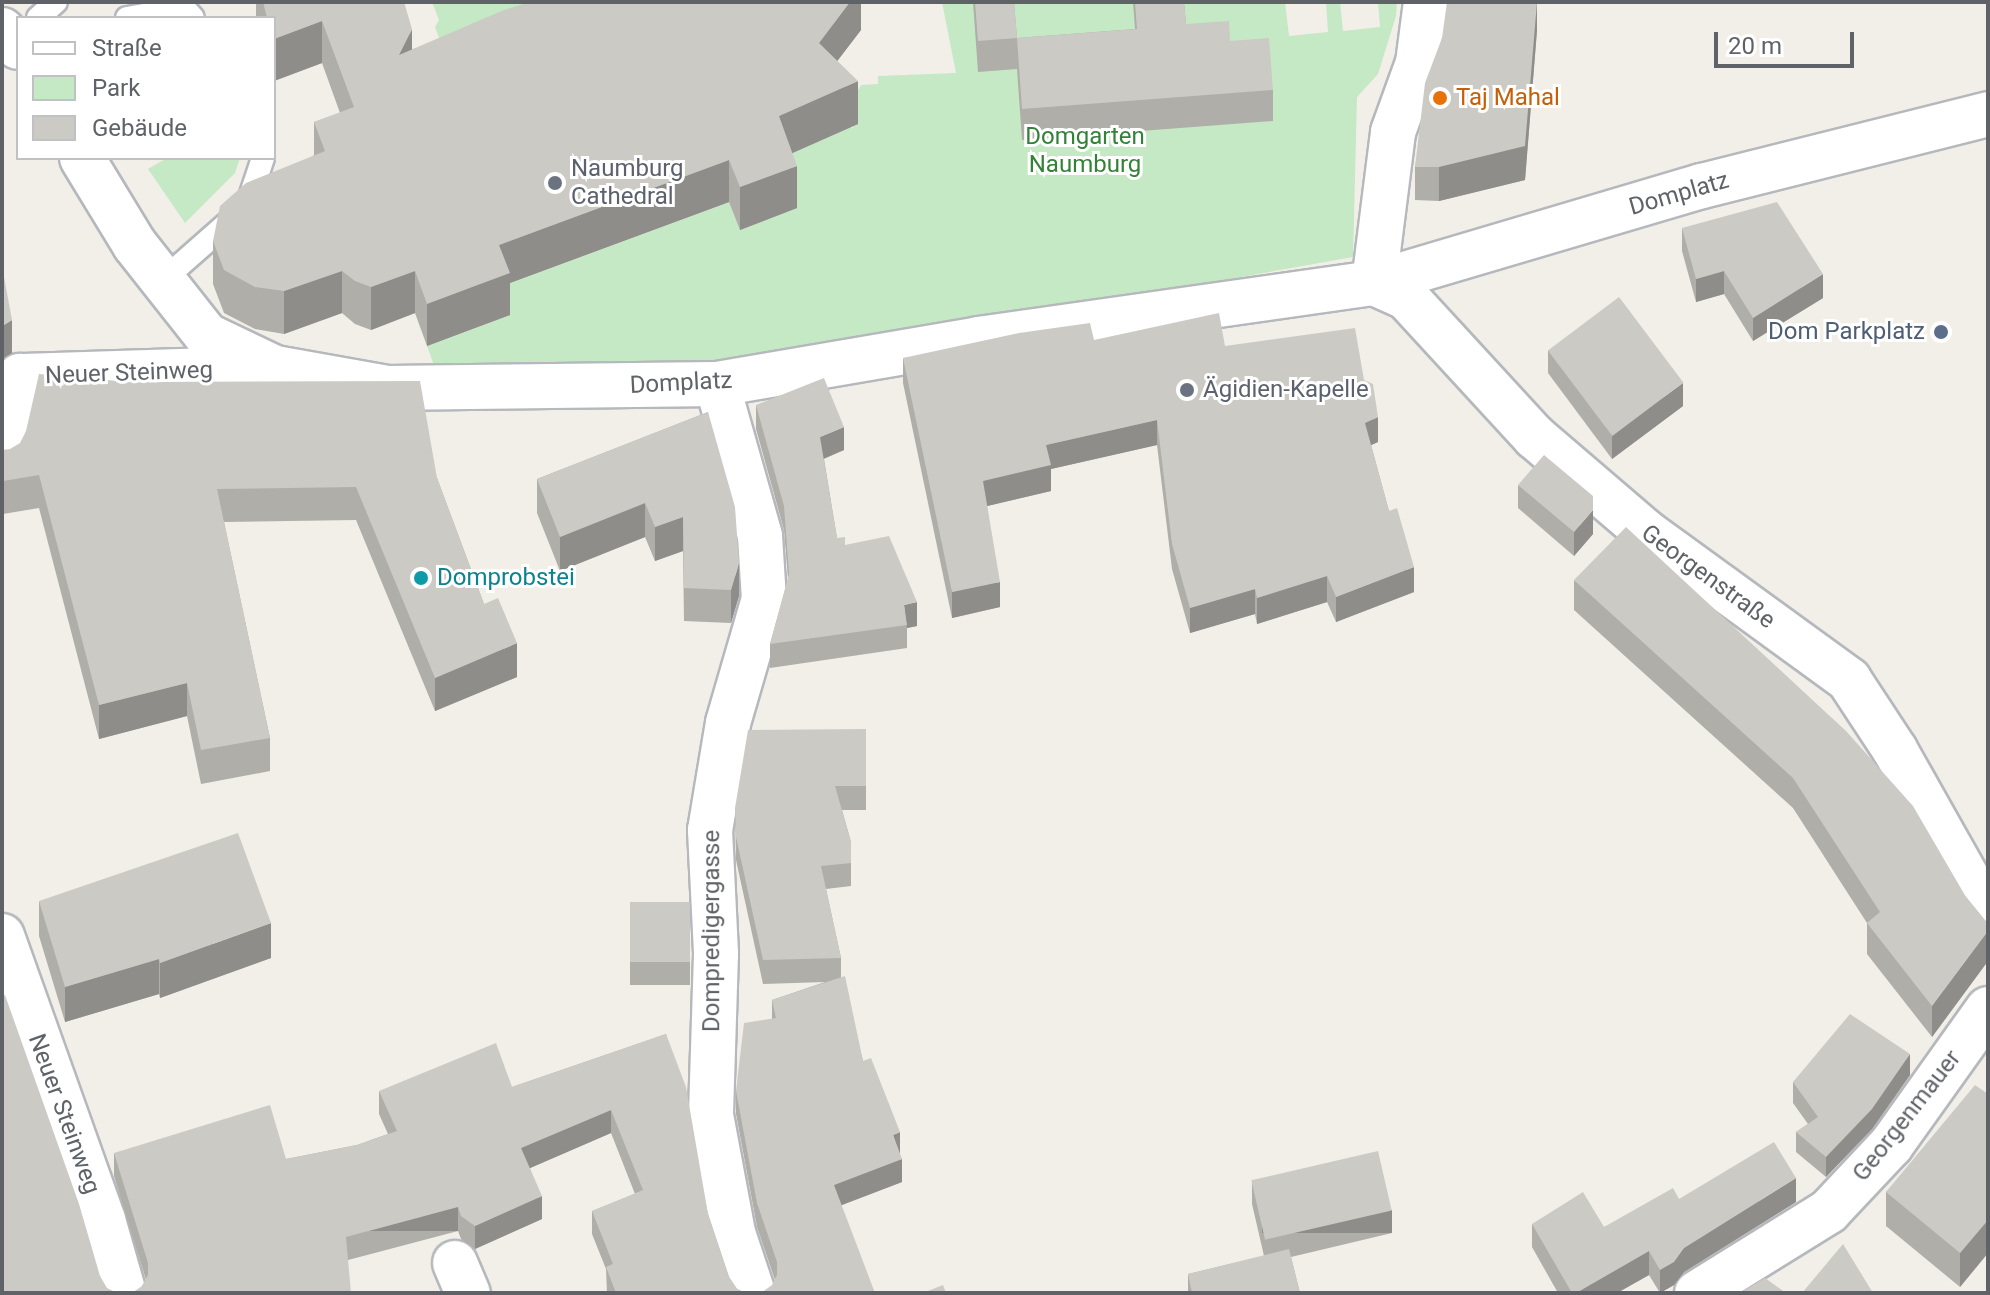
<!DOCTYPE html>
<meta charset="utf-8">
<style>
body{margin:0}
#map{position:relative;width:1990px;height:1295px;overflow:hidden;background:#f1efe8;font-family:Roboto,sans-serif}
div>[style]{position:absolute}
.green>*{inset:0;background:#c5e8c5}
.roads{filter:drop-shadow(2px 0 #b5b8bc) drop-shadow(-2px 0 #b5b8bc) drop-shadow(0 2px #b5b8bc) drop-shadow(0 -2px #b5b8bc)}
.lane>*{height:22px;margin:-11px;padding:0 11px;transform-origin:11px;border-radius:11px;background:#fff}
.street>*{height:44px;margin:-22px;padding:0 22px;transform-origin:22px;border-radius:22px;background:#fff}
.wall>*{inset:0;background:#afaea9;transform-origin:0 0}
.shaded-wall>*{inset:0;background:#8f8d8a;transform-origin:0 0}
.building>*{inset:0;background:#cccac5;transform-origin:0 0}
.dots>*{width:22px;height:22px;translate:-50% -50%;box-sizing:border-box;border:4px solid #fff;border-radius:50%}
span{translate:-50% -50%;white-space:nowrap;text-align:center;line-height:1.15;-webkit-text-stroke:6px #fff;paint-order:stroke}
.food-label{font-size:24px;color:#c56008}
.left{translate:0 -50%;text-align:left}
.park-label{font-size:24px;color:#348238}
.worship-label{font-size:24px;color:#5b616d}
.street-label{font-size:24px;color:#5f6368}
.service-label{font-size:24px;color:#4e5e75}
.right{translate:-100% -50%;text-align:right}
.culture-label{font-size:24px;color:#0d838f}
.frame{position:absolute;inset:0;border:4px solid #5f6368;pointer-events:none}
.legend{position:absolute;left:16px;top:16px;width:260px;height:144px;box-sizing:border-box;background:#fff;border:2px solid #bfc1c3;margin:0;padding:10px 14px;list-style:none;font-size:24px;color:#5f6368}
.legend li{display:flex;align-items:center;gap:16px;height:40px}
.legend b{width:40px;border:2px solid #bfc1c3}
.scale{position:absolute;left:1714px;top:32px;width:140px;height:36px;box-sizing:border-box;border:4px solid #5f6368;border-top:0;padding-left:10px;font-size:24px;line-height:28px;white-space:nowrap;color:#5f6368;-webkit-text-stroke:6px #fff;paint-order:stroke}
</style>
<div id="map">
<div class="green">
<i style="clip-path:polygon(432px 2px,623px 2px,455px 81px,435px 27px,439px 20px)"></i>
<i style="clip-path:polygon(942px 2px,1285px 2px,1289px 36px,1328px 32px,1326px 2px,1340px 2px,1343px 31px,1380px 27px,1378px 2px,1397px 2px,1396px 16px,1378px 74px,1357px 97px,1353px 257px,712px 371px,435px 368px,427px 346px,510px 315px,500px 287px,729px 202px,740px 229px,771px 140px,839px 115px,852px 128px,857px 123px,846px 112px,861px 85px,878px 84px,878px 76px,956px 73px)"></i>
<i style="clip-path:polygon(167px 158px,240px 158px,235px 173px,185px 223px,148px 169px)"></i>
</div>
<div class="roads">
<div class="lane">
<i style="left:38px;top:18px;width:24px;rotate:-42deg"></i>
<i style="left:127px;top:18px;width:58px;rotate:-10deg"></i>
<i style="left:184px;top:8px;width:13px;rotate:48deg"></i>
<i style="left:163px;top:280px;width:112px;rotate:-41.4deg"></i>
<i style="left:247px;top:206px;width:51px;rotate:-71.6deg"></i>
</div>
<div class="street">
<i style="left:2px;top:30px;width:23px;rotate:47deg"></i>
<i style="left:82px;top:158px;width:102px;rotate:58.7deg"></i>
<i style="left:135px;top:245px;width:115px;rotate:51.7deg"></i>
<i style="left:206px;top:335px;width:76px;rotate:25.6deg"></i>
<i style="left:275px;top:368px;width:114px;rotate:10.1deg"></i>
<i style="left:387px;top:388px;width:330px;rotate:-0.7deg"></i>
<i style="left:717px;top:384px;width:266px;rotate:-9.7deg"></i>
<i style="left:979px;top:339px;width:399px;rotate:-8.1deg"></i>
<i style="left:1374px;top:283px;width:342px;rotate:-16.5deg"></i>
<i style="left:1702px;top:186px;width:295px;rotate:-14.1deg"></i>
<i style="left:1374px;top:283px;width:36px;rotate:24deg"></i>
<i style="left:1407px;top:298px;width:189px;rotate:47.4deg"></i>
<i style="left:1535px;top:437px;width:148px;rotate:40.6deg"></i>
<i style="left:1647px;top:533px;width:250px;rotate:36deg"></i>
<i style="left:1849px;top:680px;width:84px;rotate:56.7deg"></i>
<i style="left:1895px;top:750px;width:189px;rotate:60.6deg"></i>
<i style="left:1374px;top:283px;width:152px;rotate:-82.8deg"></i>
<i style="left:1393px;top:132px;width:73px;rotate:-70.1deg"></i>
<i style="left:1418px;top:63px;width:62px;rotate:-82.5deg"></i>
<i style="left:717px;top:384px;width:158px;rotate:74.2deg"></i>
<i style="left:760px;top:536px;width:63px;rotate:86.4deg"></i>
<i style="left:764px;top:599px;width:129px;rotate:106.2deg"></i>
<i style="left:728px;top:723px;width:109px;rotate:99.5deg"></i>
<i style="left:710px;top:830px;width:124px;rotate:87.2deg"></i>
<i style="left:716px;top:954px;width:161px;rotate:91.8deg"></i>
<i style="left:711px;top:1115px;width:120px;rotate:79.4deg"></i>
<i style="left:733px;top:1233px;width:63px;rotate:71.6deg"></i>
<i style="left:2px;top:459px;width:85px;rotate:-77.8deg"></i>
<i style="left:20px;top:376px;width:249px;rotate:-1.8deg"></i>
<i style="left:2px;top:936px;width:301px;rotate:70.4deg"></i>
<i style="left:103px;top:1220px;width:76px;rotate:74deg"></i>
<i style="left:455px;top:1263px;width:33px;rotate:67deg"></i>
<i style="left:1697px;top:1293px;width:155px;rotate:-31.8deg"></i>
<i style="left:1829px;top:1211px;width:91px;rotate:-46.8deg"></i>
<i style="left:1891px;top:1145px;width:167px;rotate:-54.5deg"></i>
</div>
</div>
<div class="wall">
<i style="clip-path:polygon(256px 2px,404px 2px,412px 49px,861px 2px,861px 30px,837px 61px,858px 124px,792px 153px,797px 208px,740px 230px,729px 202px,510px 283px,510px 315px,427px 346px,415px 313px,371px 330px,355px 324px,342px 313px,284px 334px,255px 329px,224px 313px,213px 284px,213px 241px,314px 155px,314px 122px,340px 113px,322px 63px,274px 81px,274px 18px,256px 18px)"></i>
<i style="clip-path:polygon(973px 2px,1014px 2px,1017px 38px,1135px 29px,1133px 2px,1184px 2px,1186px 24px,1230px 41px,1273px 90px,1273px 121px,1022px 140px,1017px 69px,978px 72px)"></i>
<i style="clip-path:polygon(1537px 30px,1525px 180px,1439px 201px,1415px 200px,1415px 167px,1442px 38px)"></i>
<i style="clip-path:polygon(1682px 228px,1823px 298px,1753px 341px,1724px 294px,1696px 302px,1682px 251px)"></i>
<i style="clip-path:polygon(1094px 340px,1225px 346px,1364px 380px,1378px 442px,1371px 445px,1389px 511px,1414px 592px,1336px 622px,1327px 602px,1257px 624px,1255px 614px,1190px 633px,1172px 569px,1157px 445px,1051px 469px,1051px 491px,987px 506px,1000px 607px,952px 618px,903px 383px,903px 358px)"></i>
<i style="clip-path:polygon(1548px 350px,1683px 406px,1612px 459px,1548px 373px)"></i>
<i style="clip-path:polygon(756px 405px,844px 450px,824px 459px,837px 538px,845px 545px,917px 626px,907px 628px,907px 648px,770px 668px,770px 644px,788px 579px,784px 530px,756px 429px)"></i>
<i style="clip-path:polygon(708px 412px,739px 596px,731px 623px,684px 621px,683px 551px,655px 561px,645px 537px,560px 571px,537px 513px,537px 479px)"></i>
<i style="clip-path:polygon(2px 450px,437px 478px,484px 604px,517px 677px,435px 711px,356px 520px,224px 522px,270px 738px,270px 771px,201px 784px,187px 716px,99px 739px,39px 508px,3px 514px)"></i>
<i style="clip-path:polygon(1518px 485px,1593px 534px,1574px 556px,1518px 508px)"></i>
<i style="clip-path:polygon(1574px 580px,1966px 897px,1988px 924px,1988px 961px,1932px 1037px,1867px 954px,1867px 923px,1793px 808px,1574px 610px)"></i>
<i style="clip-path:polygon(866px 729px,866px 810px,842px 810px,851px 842px,851px 886px,826px 889px,841px 958px,841px 977px,863px 1061px,900px 1154px,902px 1182px,842px 1205px,772px 1285px,775px 1280px,757px 1227px,736px 1114px,736px 1091px,772px 1019px,772px 1000px,825px 982px,763px 984px,736px 860px,735px 808px)"></i>
<i style="clip-path:polygon(39px 901px,271px 958px,160px 998px,159px 994px,65px 1022px,39px 936px)"></i>
<i style="left:690px;top:902px;width:83px;height:60px;rotate:90deg"></i>
<i style="clip-path:polygon(666px 1034px,708px 1214px,729px 1277px,737px 1289px,746px 1293px,607px 1293px,606px 1269px,592px 1234px,592px 1211px,635px 1194px,611px 1133px,530px 1168px,542px 1219px,475px 1249px,461px 1239px,458px 1231px,348px 1260px,142px 1286px,146px 1280px,114px 1176px,114px 1153px,286px 1159px,357px 1145px,388px 1134px,379px 1114px,379px 1091px,512px 1087px)"></i>
<i style="clip-path:polygon(1910px 1075px,1872px 1129px,1826px 1177px,1796px 1152px,1796px 1132px,1808px 1124px,1793px 1103px,1793px 1082px)"></i>
<i style="clip-path:polygon(1988px 1094px,1988px 1253px,1960px 1287px,1886px 1226px,1886px 1192px)"></i>
<i style="clip-path:polygon(1252px 1181px,1392px 1233px,1291px 1257px,1300px 1293px,1188px 1293px,1188px 1274px,1264px 1256px,1252px 1204px)"></i>
<i style="clip-path:polygon(1679px 1199px,1796px 1202px,1684px 1272px,1674px 1285px,1660px 1293px,1649px 1275px,1617px 1293px,1558px 1293px,1532px 1247px,1532px 1224px,1604px 1227px)"></i>
</div>
<div class="shaded-wall">
<i style="clip-path:polygon(850px 2px,861px 2px,861px 30px,819px 85px,819px 43px)"></i>
<i style="clip-path:polygon(1537px 2px,1537px 30px,1525px 180px,1439px 201px,1439px 167px)"></i>
<i style="clip-path:polygon(322px 21px,322px 63px,274px 81px,274px 39px)"></i>
<i style="clip-path:polygon(412px 29px,412px 71px,399px 55px)"></i>
<i style="clip-path:polygon(858px 81px,858px 124px,779px 159px,779px 116px)"></i>
<i style="clip-path:polygon(729px 160px,729px 202px,510px 283px,510px 315px,427px 346px,427px 304px,499px 245px)"></i>
<i style="clip-path:polygon(797px 166px,797px 208px,740px 230px,740px 187px)"></i>
<i style="clip-path:polygon(342px 271px,342px 313px,284px 334px,284px 291px)"></i>
<i style="clip-path:polygon(415px 271px,415px 313px,371px 330px,371px 287px)"></i>
<i style="clip-path:polygon(1724px 271px,1724px 294px,1696px 302px,1696px 279px)"></i>
<i style="clip-path:polygon(1823px 274px,1823px 298px,1753px 341px,1753px 318px)"></i>
<i style="clip-path:polygon(12px 320px,12px 353px,2px 359px,2px 326px)"></i>
<i style="clip-path:polygon(1683px 383px,1683px 406px,1612px 459px,1612px 435px)"></i>
<i style="clip-path:polygon(1378px 417px,1378px 442px,1365px 448px,1365px 423px)"></i>
<i style="clip-path:polygon(1157px 420px,1157px 445px,1051px 469px,1051px 491px,983px 507px,983px 481px,1046px 445px)"></i>
<i style="clip-path:polygon(844px 427px,844px 450px,820px 460px,820px 437px)"></i>
<i style="clip-path:polygon(645px 503px,645px 537px,560px 571px,560px 537px)"></i>
<i style="clip-path:polygon(1593px 510px,1593px 534px,1574px 556px,1574px 532px)"></i>
<i style="clip-path:polygon(683px 517px,683px 551px,655px 561px,655px 527px)"></i>
<i style="clip-path:polygon(739px 563px,739px 596px,731px 623px,731px 590px)"></i>
<i style="clip-path:polygon(1414px 567px,1414px 592px,1336px 622px,1336px 597px)"></i>
<i style="clip-path:polygon(1327px 576px,1327px 602px,1257px 624px,1257px 598px)"></i>
<i style="clip-path:polygon(1000px 582px,1000px 607px,952px 618px,952px 592px)"></i>
<i style="clip-path:polygon(1255px 589px,1255px 614px,1190px 633px,1190px 608px)"></i>
<i style="clip-path:polygon(917px 602px,917px 626px,907px 628px,904px 605px)"></i>
<i style="clip-path:polygon(517px 643px,517px 677px,435px 711px,435px 678px)"></i>
<i style="clip-path:polygon(187px 683px,187px 716px,99px 739px,99px 705px)"></i>
<i style="clip-path:polygon(271px 923px,271px 958px,160px 998px,160px 963px)"></i>
<i style="clip-path:polygon(1988px 931px,1988px 961px,1932px 1037px,1932px 1006px)"></i>
<i style="clip-path:polygon(159px 959px,159px 994px,65px 1022px,65px 987px)"></i>
<i style="clip-path:polygon(1910px 1054px,1910px 1075px,1872px 1129px,1826px 1177px,1826px 1157px)"></i>
<i style="clip-path:polygon(611px 1110px,611px 1133px,521px 1172px,521px 1148px)"></i>
<i style="clip-path:polygon(900px 1132px,900px 1155px,893px 1135px)"></i>
<i style="clip-path:polygon(902px 1159px,902px 1182px,834px 1208px,834px 1185px)"></i>
<i style="clip-path:polygon(1796px 1178px,1796px 1202px,1684px 1272px,1674px 1285px,1660px 1293px,1660px 1270px,1684px 1248px)"></i>
<i style="clip-path:polygon(542px 1196px,542px 1219px,475px 1249px,475px 1226px)"></i>
<i style="left:458px;top:1207px;width:24px;height:116px;rotate:90deg"></i>
<i style="left:1392px;top:1210px;width:23px;height:130px;rotate:90deg"></i>
<i style="clip-path:polygon(1988px 1220px,1988px 1253px,1960px 1287px,1960px 1253px)"></i>
<i style="clip-path:polygon(1649px 1251px,1649px 1275px,1617px 1293px,1576px 1293px)"></i>
</div>
<div class="building">
<i style="clip-path:polygon(263px 2px,404px 2px,412px 29px,399px 55px,504px 10px,530px 2px,850px 2px,819px 43px,858px 81px,779px 116px,797px 166px,740px 187px,729px 160px,499px 245px,510px 273px,427px 304px,415px 271px,371px 287px,355px 281px,342px 271px,284px 291px,255px 287px,224px 270px,213px 241px,220px 206px,246px 183px,325px 151px,314px 122px,354px 107px,322px 21px,274px 39px,274px 18px,267px 18px)"></i>
<i style="clip-path:polygon(975px 2px,1014px 2px,1017px 38px,1137px 29px,1135px 2px,1184px 2px,1186px 24px,1229px 21px,1230px 41px,1269px 38px,1273px 90px,1022px 109px,1017px 38px,978px 41px)"></i>
<i style="clip-path:polygon(1447px 2px,1537px 2px,1525px 146px,1439px 167px,1415px 167px,1425px 83px,1442px 38px)"></i>
<i style="clip-path:polygon(1777px 202px,1823px 274px,1753px 318px,1724px 271px,1696px 279px,1682px 228px)"></i>
<i style="clip-path:polygon(2px 266px,12px 320px,2px 326px)"></i>
<i style="left:1619px;top:297px;width:107px;height:89px;rotate:53deg"></i>
<i style="clip-path:polygon(1219px 313px,1225px 346px,1355px 328px,1364px 380px,1373px 384px,1378px 417px,1365px 423px,1389px 511px,1397px 508px,1414px 567px,1336px 597px,1327px 576px,1257px 598px,1255px 589px,1190px 608px,1172px 544px,1157px 420px,1046px 445px,1051px 465px,983px 481px,1000px 582px,952px 592px,903px 358px,1019px 333px,1090px 323px,1094px 340px)"></i>
<i style="clip-path:polygon(39px 374px,129px 382px,420px 381px,437px 478px,484px 604px,498px 598px,517px 643px,435px 678px,356px 487px,217px 489px,270px 738px,201px 750px,187px 683px,99px 705px,39px 475px,3px 481px,3px 463px,2px 463px,2px 450px,10px 449px,20px 443px,26px 431px)"></i>
<i style="clip-path:polygon(824px 378px,844px 427px,820px 437px,837px 538px,845px 537px,845px 545px,889px 536px,917px 602px,904px 605px,907px 625px,770px 644px,789px 574px,784px 506px,756px 405px)"></i>
<i style="clip-path:polygon(708px 412px,735px 507px,739px 563px,731px 590px,684px 588px,683px 517px,655px 527px,645px 503px,560px 537px,537px 479px)"></i>
<i style="clip-path:polygon(1544px 455px,1593px 496px,1593px 510px,1574px 532px,1518px 485px)"></i>
<i style="clip-path:polygon(1626px 527px,1846px 731px,1913px 806px,1966px 897px,1988px 924px,1988px 931px,1932px 1006px,1867px 923px,1880px 912px,1793px 778px,1574px 580px)"></i>
<i style="clip-path:polygon(866px 729px,866px 786px,835px 786px,851px 842px,851px 863px,821px 866px,841px 958px,763px 960px,736px 837px,735px 808px,748px 730px)"></i>
<i style="clip-path:polygon(238px 833px,271px 923px,160px 963px,159px 959px,65px 987px,39px 901px)"></i>
<i style="left:690px;top:902px;width:60px;height:60px;rotate:90deg"></i>
<i style="clip-path:polygon(845px 976px,863px 1061px,871px 1058px,900px 1132px,893px 1135px,902px 1159px,834px 1185px,875px 1293px,761px 1293px,772px 1285px,777px 1275px,777px 1262px,757px 1203px,736px 1091px,744px 1023px,776px 1018px,772px 1000px)"></i>
<i style="clip-path:polygon(5px 995px,79px 1204px,100px 1276px,107px 1288px,117px 1293px,2px 1293px,2px 996px)"></i>
<i style="clip-path:polygon(1850px 1014px,1910px 1054px,1872px 1109px,1826px 1157px,1796px 1132px,1818px 1117px,1793px 1082px)"></i>
<i style="clip-path:polygon(666px 1034px,686px 1087px,708px 1214px,729px 1277px,737px 1289px,746px 1293px,616px 1293px,606px 1267px,613px 1264px,592px 1211px,643px 1190px,611px 1110px,521px 1148px,542px 1196px,475px 1226px,461px 1216px,458px 1207px,346px 1237px,351px 1293px,132px 1293px,142px 1286px,148px 1275px,148px 1263px,114px 1153px,270px 1105px,286px 1159px,357px 1145px,397px 1131px,379px 1091px,496px 1043px,512px 1087px)"></i>
<i style="clip-path:polygon(1975px 1085px,1988px 1094px,1988px 1220px,1960px 1253px,1886px 1192px)"></i>
<i style="clip-path:polygon(1774px 1142px,1796px 1178px,1684px 1248px,1674px 1262px,1660px 1270px,1649px 1251px,1576px 1293px,1572px 1293px,1532px 1224px,1583px 1192px,1604px 1227px,1673px 1188px,1679px 1199px)"></i>
<i style="left:1378px;top:1151px;width:61px;height:130px;rotate:77deg"></i>
<i style="clip-path:polygon(1843px 1244px,1873px 1293px,1802px 1293px)"></i>
<i style="clip-path:polygon(1289px 1249px,1300px 1293px,1192px 1293px,1188px 1274px)"></i>
<i style="clip-path:polygon(1765px 1278px,1786px 1293px,1740px 1293px)"></i>
<i style="clip-path:polygon(943px 1285px,946px 1293px,923px 1293px)"></i>
</div>
<div class="dots">
<i style="left:1440px;top:98px;background:#e8710a"></i>
<i style="left:555px;top:183px;background:#6b7280"></i>
<i style="left:1941px;top:332px;background:#5c6f8a"></i>
<i style="left:1187px;top:390px;background:#6b7280"></i>
<i style="left:421px;top:578px;background:#0f9aa8"></i>
</div>
<div class="food-label">
<span class="left" style="left:1456px;top:98px">Taj Mahal</span>
</div>
<div class="park-label">
<span style="left:1085px;top:151px">Domgarten<br>Naumburg</span>
</div>
<div class="worship-label">
<span class="left" style="left:571px;top:183px">Naumburg<br>Cathedral</span>
<span class="left" style="left:1203px;top:390px">Ägidien-Kapelle</span>
</div>
<div class="street-label">
<span style="left:1679px;top:194px;rotate:-16deg">Domplatz</span>
<span style="left:129px;top:373px;rotate:-2deg">Neuer Steinweg</span>
<span style="left:681px;top:383px;rotate:-3deg">Domplatz</span>
<span style="left:1708px;top:577px;rotate:36deg">Georgenstraße</span>
<span style="left:712px;top:931px;rotate:-90deg">Dompredigergasse</span>
<span style="left:64px;top:1114px;rotate:70deg">Neuer Steinweg</span>
<span style="left:1907px;top:1116px;rotate:-52deg">Georgenmauer</span>
</div>
<div class="service-label">
<span class="right" style="left:1925px;top:332px">Dom Parkplatz</span>
</div>
<div class="culture-label">
<span class="left" style="left:437px;top:578px">Domprobstei</span>
</div>
<div class="frame"></div>
<ul class="legend">
<li><b style="height:10px;background:#fff"></b>Straße</li>
<li><b style="height:22px;background:#c5e8c5"></b>Park</li>
<li><b style="height:22px;background:#cccac5"></b>Gebäude</li>
</ul>
<div class="scale">20 m</div>
</div>
